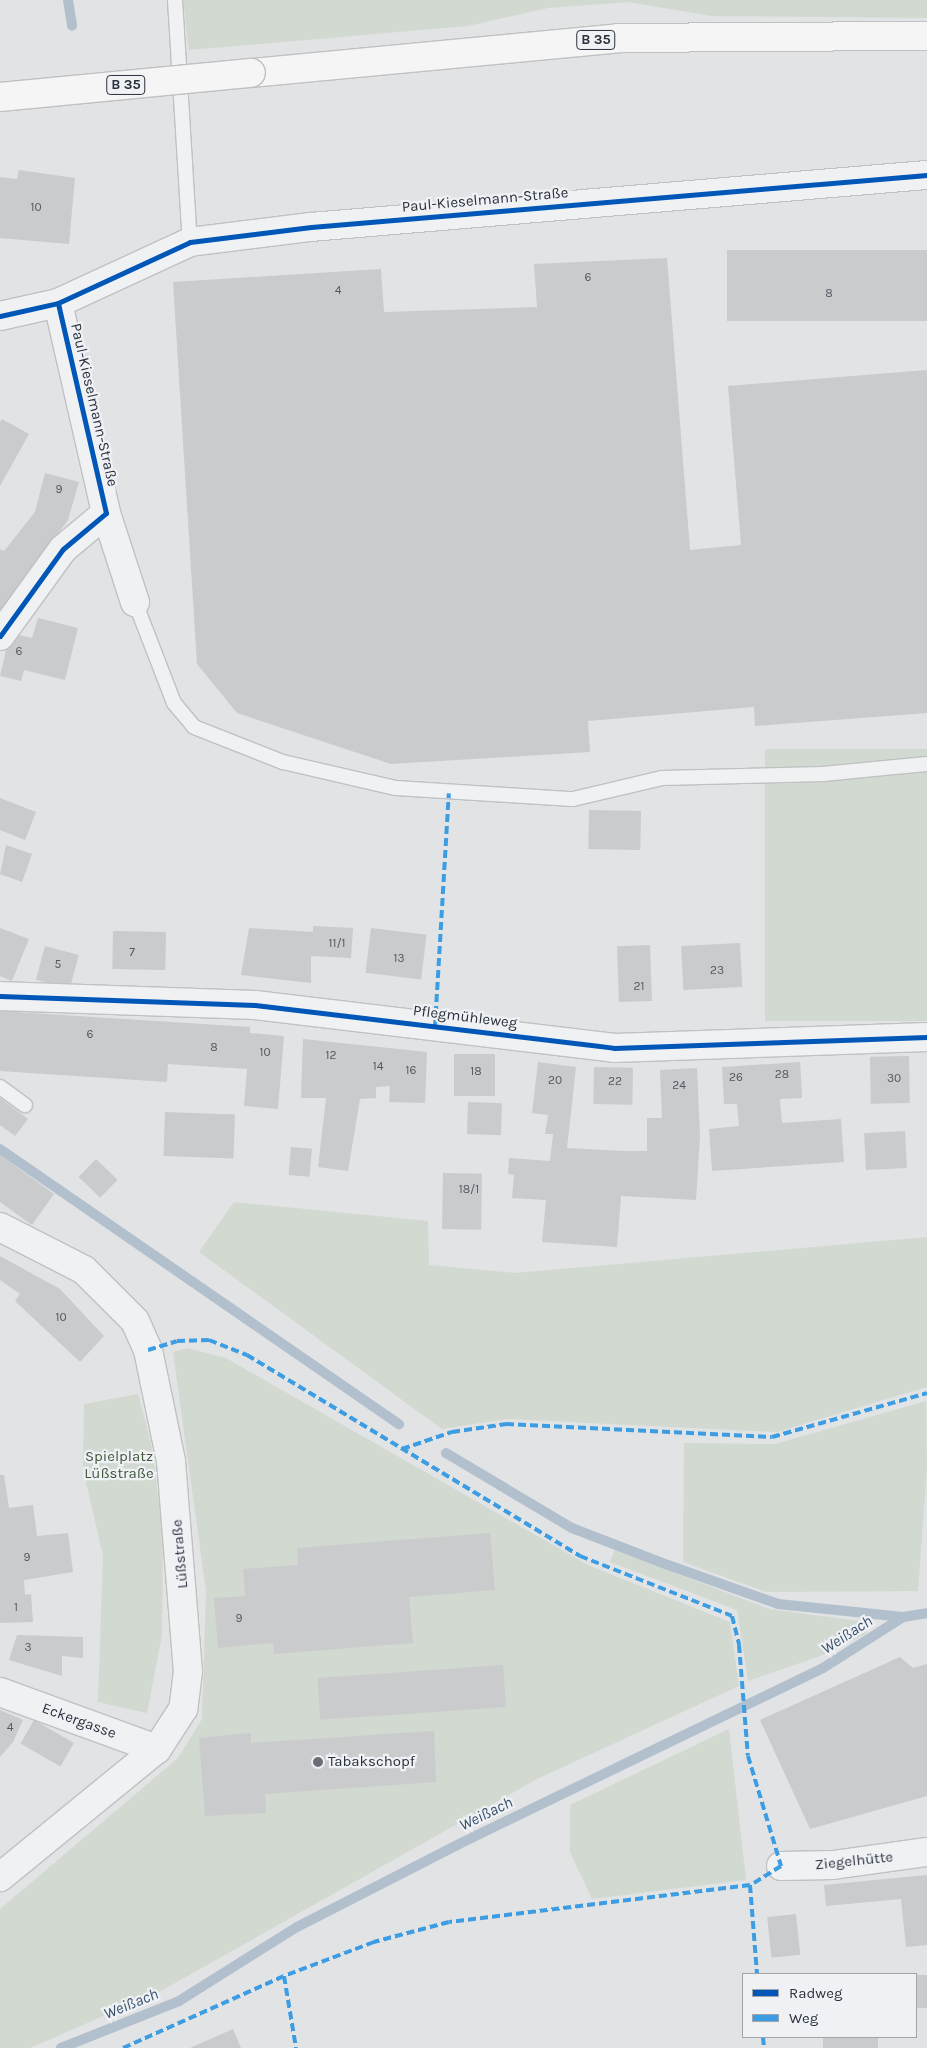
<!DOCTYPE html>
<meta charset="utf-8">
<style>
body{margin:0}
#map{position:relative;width:927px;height:2048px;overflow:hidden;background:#e1e3e5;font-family:Karla,sans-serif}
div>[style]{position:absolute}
.green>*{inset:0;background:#d2d9d1;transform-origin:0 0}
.stream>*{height:10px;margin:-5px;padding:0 5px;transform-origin:5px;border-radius:5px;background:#b2c0cd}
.building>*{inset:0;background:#c9cbcd;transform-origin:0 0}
.roads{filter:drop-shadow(1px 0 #bfc1c3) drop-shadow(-1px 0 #bfc1c3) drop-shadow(0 1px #bfc1c3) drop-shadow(0 -1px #bfc1c3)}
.service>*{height:14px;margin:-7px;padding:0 7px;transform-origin:7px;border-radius:7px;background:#f0f1f3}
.minor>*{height:28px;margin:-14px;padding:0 14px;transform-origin:14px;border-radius:14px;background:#f0f1f3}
.primary>*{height:28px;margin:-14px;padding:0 14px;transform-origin:14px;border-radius:14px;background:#f5f5f6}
.bridges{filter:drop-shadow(1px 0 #bec0c2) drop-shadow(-1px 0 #bec0c2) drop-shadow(0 1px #bec0c2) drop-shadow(0 -1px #bec0c2)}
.primary-bridge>*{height:28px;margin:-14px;padding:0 14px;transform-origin:14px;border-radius:14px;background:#f5f5f6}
.quiet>*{height:4px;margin-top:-2px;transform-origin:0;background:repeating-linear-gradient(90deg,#3d9de2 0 8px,transparent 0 12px)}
.cycleway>*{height:5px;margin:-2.5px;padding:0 2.5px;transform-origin:2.5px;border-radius:2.5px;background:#0057b8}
.dots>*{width:14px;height:14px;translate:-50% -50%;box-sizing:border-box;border:2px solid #eff1f5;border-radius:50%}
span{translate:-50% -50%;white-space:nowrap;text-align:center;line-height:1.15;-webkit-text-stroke:4.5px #eff1f5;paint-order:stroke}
.number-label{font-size:12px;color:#525861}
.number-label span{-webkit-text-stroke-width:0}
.shield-label span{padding:1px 4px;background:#eff1f5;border:1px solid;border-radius:4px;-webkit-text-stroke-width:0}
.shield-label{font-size:14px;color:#2a313c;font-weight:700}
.street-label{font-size:15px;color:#2a313c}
.park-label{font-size:15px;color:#3f5739}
.poi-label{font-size:15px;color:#2a313c}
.left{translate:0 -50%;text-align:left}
.water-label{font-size:16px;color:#38516c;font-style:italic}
.legend{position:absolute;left:742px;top:1973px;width:175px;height:65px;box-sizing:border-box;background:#eff1f5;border:1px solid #a0a4ab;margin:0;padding:6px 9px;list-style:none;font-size:15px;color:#2a313c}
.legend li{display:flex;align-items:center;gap:10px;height:25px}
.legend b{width:25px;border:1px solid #a0a4ab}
</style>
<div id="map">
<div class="green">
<i style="clip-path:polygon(183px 0,927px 0,927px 18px,711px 16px,628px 2px,548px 8px,468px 26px,189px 50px)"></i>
<i style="left:927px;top:749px;width:272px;height:162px;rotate:90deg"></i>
<i style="clip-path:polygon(234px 1202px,428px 1221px,429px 1265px,515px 1273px,927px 1237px,927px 1387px,777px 1432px,506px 1419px,442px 1429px,199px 1252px)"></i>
<i style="clip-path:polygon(187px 1348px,226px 1358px,588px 1565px,730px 1622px,739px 1686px,537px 1779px,161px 1991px,30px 2048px,0 2048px,0 1909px,178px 1758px,202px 1719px,206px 1591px,173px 1352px)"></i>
<i style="clip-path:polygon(138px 1394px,152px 1447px,163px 1536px,162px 1635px,147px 1713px,98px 1702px,103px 1556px,83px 1469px,84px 1404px)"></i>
<i style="clip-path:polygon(926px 1401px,927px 1467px,918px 1591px,766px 1592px,683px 1562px,684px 1443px,775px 1444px)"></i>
<i style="clip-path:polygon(615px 1550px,769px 1609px,867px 1622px,866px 1634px,820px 1656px,748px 1681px,737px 1610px,610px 1562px)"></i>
<i style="clip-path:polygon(729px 1729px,746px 1880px,592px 1899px,570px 1852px,570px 1805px)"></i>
</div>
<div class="stream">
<i style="left:68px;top:0;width:26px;rotate:81deg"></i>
<i style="left:0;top:1149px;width:485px;rotate:34.6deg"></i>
<i style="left:446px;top:1453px;width:147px;rotate:30.8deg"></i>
<i style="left:572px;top:1528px;width:103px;rotate:21.1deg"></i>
<i style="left:668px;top:1565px;width:117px;rotate:19.5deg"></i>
<i style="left:778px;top:1604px;width:126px;rotate:5.9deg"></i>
<i style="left:61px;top:2048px;width:127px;rotate:-21.7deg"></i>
<i style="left:179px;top:2001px;width:139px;rotate:-32.1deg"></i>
<i style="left:297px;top:1927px;width:186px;rotate:-27.1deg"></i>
<i style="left:463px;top:1842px;width:400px;rotate:-25.8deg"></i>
<i style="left:823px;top:1668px;width:95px;rotate:-32.5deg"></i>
<i style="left:903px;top:1617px;width:24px;rotate:-9deg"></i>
</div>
<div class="building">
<i style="clip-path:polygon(19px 170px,75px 178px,69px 244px,0 238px,0 177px,17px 179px)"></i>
<i style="left:927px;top:250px;width:71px;height:200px;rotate:90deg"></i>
<i style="clip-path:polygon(667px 258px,690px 550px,741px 545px,728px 386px,927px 370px,927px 713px,755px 726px,754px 707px,588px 721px,590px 752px,391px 764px,237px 713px,197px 664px,173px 282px,381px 269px,384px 312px,537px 307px,534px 264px)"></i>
<i style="clip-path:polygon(2px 419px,29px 434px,0 486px,0 422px)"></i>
<i style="clip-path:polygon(45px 473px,79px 482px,68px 520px,0 613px,0 549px,4px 551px,35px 512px)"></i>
<i style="clip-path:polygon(38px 618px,78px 628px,65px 680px,24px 670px,21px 681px,0 676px,10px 633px,32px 638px)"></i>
<i style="clip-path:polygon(0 798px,36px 812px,25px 840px,0 830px)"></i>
<i style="left:589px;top:810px;width:52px;height:39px;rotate:1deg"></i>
<i style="clip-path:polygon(6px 845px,32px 854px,22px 882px,0 874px)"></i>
<i style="clip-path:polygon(313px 926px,353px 928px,351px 958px,311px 956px,311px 983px,241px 975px,249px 928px,313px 932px)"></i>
<i style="clip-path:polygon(0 928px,29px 939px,12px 981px,0 976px)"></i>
<i style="left:371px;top:928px;width:56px;height:45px;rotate:7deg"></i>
<i style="left:113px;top:931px;width:53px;height:38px;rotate:1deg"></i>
<i style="left:740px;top:943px;width:44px;height:59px;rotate:87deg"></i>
<i style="left:650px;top:945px;width:56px;height:33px;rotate:88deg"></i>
<i style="left:45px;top:946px;width:35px;height:35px;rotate:15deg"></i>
<i style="clip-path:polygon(0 1011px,250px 1027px,250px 1033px,284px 1036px,278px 1109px,244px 1106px,247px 1069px,168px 1064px,167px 1082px,0 1071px)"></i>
<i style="clip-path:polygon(303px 1039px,427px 1052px,425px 1103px,389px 1102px,390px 1086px,376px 1087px,376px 1098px,360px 1099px,348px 1171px,318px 1167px,326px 1098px,301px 1098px)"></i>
<i style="left:495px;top:1054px;width:42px;height:41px;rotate:90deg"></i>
<i style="left:909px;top:1056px;width:47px;height:39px;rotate:89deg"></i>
<i style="clip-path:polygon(538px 1062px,576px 1067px,567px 1148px,623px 1151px,647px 1151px,647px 1118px,662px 1118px,660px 1070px,697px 1068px,700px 1136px,696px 1200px,621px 1196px,617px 1247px,542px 1242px,546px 1200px,512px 1198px,514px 1175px,508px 1174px,509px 1158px,550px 1161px,553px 1134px,545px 1134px,548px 1115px,532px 1113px)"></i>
<i style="clip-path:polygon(800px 1062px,802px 1098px,780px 1099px,782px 1123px,841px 1119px,844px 1162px,712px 1171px,709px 1129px,739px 1126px,737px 1104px,724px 1104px,722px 1067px)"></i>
<i style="left:594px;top:1067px;width:39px;height:37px;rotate:1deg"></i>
<i style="clip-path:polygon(0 1098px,28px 1119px,15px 1136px,0 1125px)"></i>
<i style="left:468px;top:1102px;width:34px;height:32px;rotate:2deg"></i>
<i style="left:165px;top:1112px;width:70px;height:44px;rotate:2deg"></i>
<i style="left:905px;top:1131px;width:37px;height:41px;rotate:87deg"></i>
<i style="left:291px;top:1147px;width:21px;height:28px;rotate:5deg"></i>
<i style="clip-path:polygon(0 1155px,54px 1194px,32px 1225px,0 1202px)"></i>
<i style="left:96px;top:1159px;width:30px;height:25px;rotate:44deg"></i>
<i style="left:443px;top:1173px;width:39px;height:56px;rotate:1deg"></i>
<i style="clip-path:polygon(0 1256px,60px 1289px,104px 1336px,80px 1362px,15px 1301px,20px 1294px,0 1280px)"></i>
<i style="clip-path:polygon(0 1475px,4px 1475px,9px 1508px,33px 1505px,37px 1536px,68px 1533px,73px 1572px,24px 1580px,25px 1595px,31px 1594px,33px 1622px,0 1623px)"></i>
<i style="clip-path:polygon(490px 1533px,495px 1590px,409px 1597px,413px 1643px,274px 1654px,273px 1643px,218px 1648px,214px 1598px,245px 1596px,243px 1569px,298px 1565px,297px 1548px)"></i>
<i style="clip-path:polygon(17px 1635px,83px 1637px,83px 1658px,62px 1656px,62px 1676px,9px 1660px)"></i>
<i style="clip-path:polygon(900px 1657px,913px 1668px,927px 1664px,927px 1796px,810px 1829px,760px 1720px)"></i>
<i style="left:503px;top:1665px;width:42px;height:186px;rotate:86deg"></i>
<i style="clip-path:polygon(0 1710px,23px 1720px,13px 1742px,0 1757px)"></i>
<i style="left:34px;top:1720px;width:46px;height:27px;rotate:30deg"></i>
<i style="clip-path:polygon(434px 1731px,436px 1782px,265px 1794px,266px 1813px,205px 1816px,199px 1738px,251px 1733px,251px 1743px)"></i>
<i style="clip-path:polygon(927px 1875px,927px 1945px,906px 1947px,901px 1899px,826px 1906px,824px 1885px)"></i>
<i style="left:796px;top:1914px;width:41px;height:29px;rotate:84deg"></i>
<i style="left:927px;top:1975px;width:33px;height:11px;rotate:90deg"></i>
<i style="clip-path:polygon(233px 2029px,241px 2048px,190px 2048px)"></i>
<i style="left:823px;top:2037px;width:55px;height:11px"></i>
</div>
<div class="roads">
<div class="service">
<i style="left:175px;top:0;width:242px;rotate:86.5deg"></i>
<i style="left:135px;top:602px;width:108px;rotate:68.9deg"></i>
<i style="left:174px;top:703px;width:31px;rotate:50deg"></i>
<i style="left:194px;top:727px;width:96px;rotate:21.5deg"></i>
<i style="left:283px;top:762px;width:116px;rotate:13deg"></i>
<i style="left:396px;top:788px;width:177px;rotate:3.6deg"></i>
<i style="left:573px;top:799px;width:91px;rotate:-13.3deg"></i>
<i style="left:662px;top:778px;width:161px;rotate:-1.4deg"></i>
<i style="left:823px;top:774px;width:104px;rotate:-5.5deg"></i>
<i style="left:0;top:1087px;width:31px;rotate:36deg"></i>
</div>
<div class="minor">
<i style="left:58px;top:303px;width:215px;rotate:77.1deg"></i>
<i style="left:106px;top:513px;width:94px;rotate:72deg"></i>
<i style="left:0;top:316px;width:59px;rotate:-12.6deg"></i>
<i style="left:58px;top:303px;width:145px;rotate:-24.8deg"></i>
<i style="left:190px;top:242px;width:122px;rotate:-7.1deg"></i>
<i style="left:311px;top:227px;width:618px;rotate:-4.83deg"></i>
<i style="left:0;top:636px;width:107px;rotate:-54.1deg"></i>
<i style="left:63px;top:549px;width:56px;rotate:-39.9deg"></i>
<i style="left:0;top:996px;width:255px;rotate:2deg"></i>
<i style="left:255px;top:1005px;width:362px;rotate:6.8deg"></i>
<i style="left:614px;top:1048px;width:313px;rotate:-2deg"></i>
<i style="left:0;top:1227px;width:94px;rotate:27.1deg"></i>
<i style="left:84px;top:1270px;width:72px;rotate:45deg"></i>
<i style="left:135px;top:1321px;width:32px;rotate:66deg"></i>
<i style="left:148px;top:1350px;width:113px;rotate:78.3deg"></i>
<i style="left:171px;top:1461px;width:211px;rotate:85.4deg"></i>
<i style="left:188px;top:1671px;width:38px;rotate:97deg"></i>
<i style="left:183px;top:1709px;width:48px;rotate:123deg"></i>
<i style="left:157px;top:1749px;width:203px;rotate:140.8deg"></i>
<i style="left:0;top:1692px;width:167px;rotate:20deg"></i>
<i style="left:781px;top:1866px;width:52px;rotate:-1.1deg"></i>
<i style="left:833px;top:1865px;width:95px;rotate:-7.9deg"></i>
</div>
<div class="primary">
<i style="left:251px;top:73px;width:369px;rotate:-5.4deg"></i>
<i style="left:618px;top:38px;width:309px;rotate:-0.4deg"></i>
</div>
</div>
<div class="bridges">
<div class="primary-bridge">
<i style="left:0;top:97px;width:252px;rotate:-5.5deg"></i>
</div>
</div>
<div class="quiet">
<i style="left:435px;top:1026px;width:233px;rotate:-86.6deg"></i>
<i style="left:148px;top:1350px;width:30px;rotate:-17deg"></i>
<i style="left:177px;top:1341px;width:32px;rotate:-2deg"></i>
<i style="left:209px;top:1340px;width:41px;rotate:21.5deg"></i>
<i style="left:247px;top:1355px;width:389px;rotate:31.1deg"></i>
<i style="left:580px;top:1556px;width:163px;rotate:21.5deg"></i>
<i style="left:732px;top:1616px;width:30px;rotate:76deg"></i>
<i style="left:739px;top:1645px;width:111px;rotate:85.4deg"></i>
<i style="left:748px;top:1756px;width:115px;rotate:73.3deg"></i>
<i style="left:781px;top:1866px;width:36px;rotate:148deg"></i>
<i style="left:750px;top:1885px;width:303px;rotate:173deg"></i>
<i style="left:449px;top:1922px;width:78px;rotate:165.1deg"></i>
<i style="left:374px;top:1942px;width:96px;rotate:159.3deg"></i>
<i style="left:284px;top:1976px;width:73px;rotate:80.5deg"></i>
<i style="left:402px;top:1449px;width:53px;rotate:-18.8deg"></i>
<i style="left:452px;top:1432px;width:55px;rotate:-8.4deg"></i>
<i style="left:506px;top:1424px;width:266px;rotate:2.8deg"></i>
<i style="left:772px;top:1437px;width:161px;rotate:-15.8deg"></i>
<i style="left:750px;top:1885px;width:89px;rotate:85.5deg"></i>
<i style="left:763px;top:2037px;width:11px;rotate:85deg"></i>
<i style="left:123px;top:2048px;width:176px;rotate:-24.1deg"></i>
</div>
<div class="cycleway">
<i style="left:0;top:316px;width:59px;rotate:-12.6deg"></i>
<i style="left:58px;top:303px;width:145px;rotate:-24.8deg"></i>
<i style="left:190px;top:242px;width:122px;rotate:-7.1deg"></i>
<i style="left:311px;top:227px;width:618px;rotate:-4.83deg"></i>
<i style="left:0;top:636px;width:107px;rotate:-54.1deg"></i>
<i style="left:63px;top:549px;width:56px;rotate:-39.9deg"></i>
<i style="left:106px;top:513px;width:215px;rotate:-102.9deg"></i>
<i style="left:0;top:996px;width:255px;rotate:2deg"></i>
<i style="left:255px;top:1005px;width:362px;rotate:6.8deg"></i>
<i style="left:614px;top:1048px;width:313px;rotate:-2deg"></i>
</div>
<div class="dots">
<i style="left:318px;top:1762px;background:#6a6f77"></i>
</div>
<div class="number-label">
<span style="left:36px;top:208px">10</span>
<span style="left:588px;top:278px">6</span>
<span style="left:338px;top:291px">4</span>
<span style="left:829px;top:294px">8</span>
<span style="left:59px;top:490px">9</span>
<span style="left:19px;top:652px">6</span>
<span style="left:337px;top:944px">11/1</span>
<span style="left:132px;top:953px">7</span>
<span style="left:399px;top:959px">13</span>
<span style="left:58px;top:965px">5</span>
<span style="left:717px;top:971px">23</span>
<span style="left:639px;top:987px">21</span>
<span style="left:90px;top:1035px">6</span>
<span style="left:214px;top:1048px">8</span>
<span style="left:265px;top:1053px">10</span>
<span style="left:331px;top:1056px">12</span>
<span style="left:378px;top:1067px">14</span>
<span style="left:411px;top:1071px">16</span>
<span style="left:476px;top:1072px">18</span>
<span style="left:782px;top:1075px">28</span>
<span style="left:736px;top:1078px">26</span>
<span style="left:894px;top:1079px">30</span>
<span style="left:555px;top:1081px">20</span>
<span style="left:615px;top:1082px">22</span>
<span style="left:679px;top:1086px">24</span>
<span style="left:469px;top:1190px">18/1</span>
<span style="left:61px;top:1318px">10</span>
<span style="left:27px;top:1558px">9</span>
<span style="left:16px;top:1608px">1</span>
<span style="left:239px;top:1619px">9</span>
<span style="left:28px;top:1648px">3</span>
<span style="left:10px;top:1728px">4</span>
</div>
<div class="shield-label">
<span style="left:596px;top:40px">B 35</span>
<span style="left:126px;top:85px">B 35</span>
</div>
<div class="street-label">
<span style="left:485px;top:200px;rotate:-5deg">Paul-Kieselmann-Straße</span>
<span style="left:94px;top:405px;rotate:77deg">Paul-Kieselmann-Straße</span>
<span style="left:465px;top:1017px;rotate:7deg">Pflegmühleweg</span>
<span style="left:180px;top:1554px;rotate:-95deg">Lüßstraße</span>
<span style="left:79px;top:1721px;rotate:20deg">Eckergasse</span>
<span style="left:854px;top:1861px;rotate:-6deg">Ziegelhütte</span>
</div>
<div class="park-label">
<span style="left:119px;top:1465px">Spielplatz<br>Lüßstraße</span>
</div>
<div class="poi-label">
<span class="left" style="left:328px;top:1762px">Tabakschopf</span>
</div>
<div class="water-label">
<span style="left:847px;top:1635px;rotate:-33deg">Weißach</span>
<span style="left:486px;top:1814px;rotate:-26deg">Weißach</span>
<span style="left:131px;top:2004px;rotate:-22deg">Weißach</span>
</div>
<ul class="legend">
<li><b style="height:6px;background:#0057b8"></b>Radweg</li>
<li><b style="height:6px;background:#3d9de2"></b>Weg</li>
</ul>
</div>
